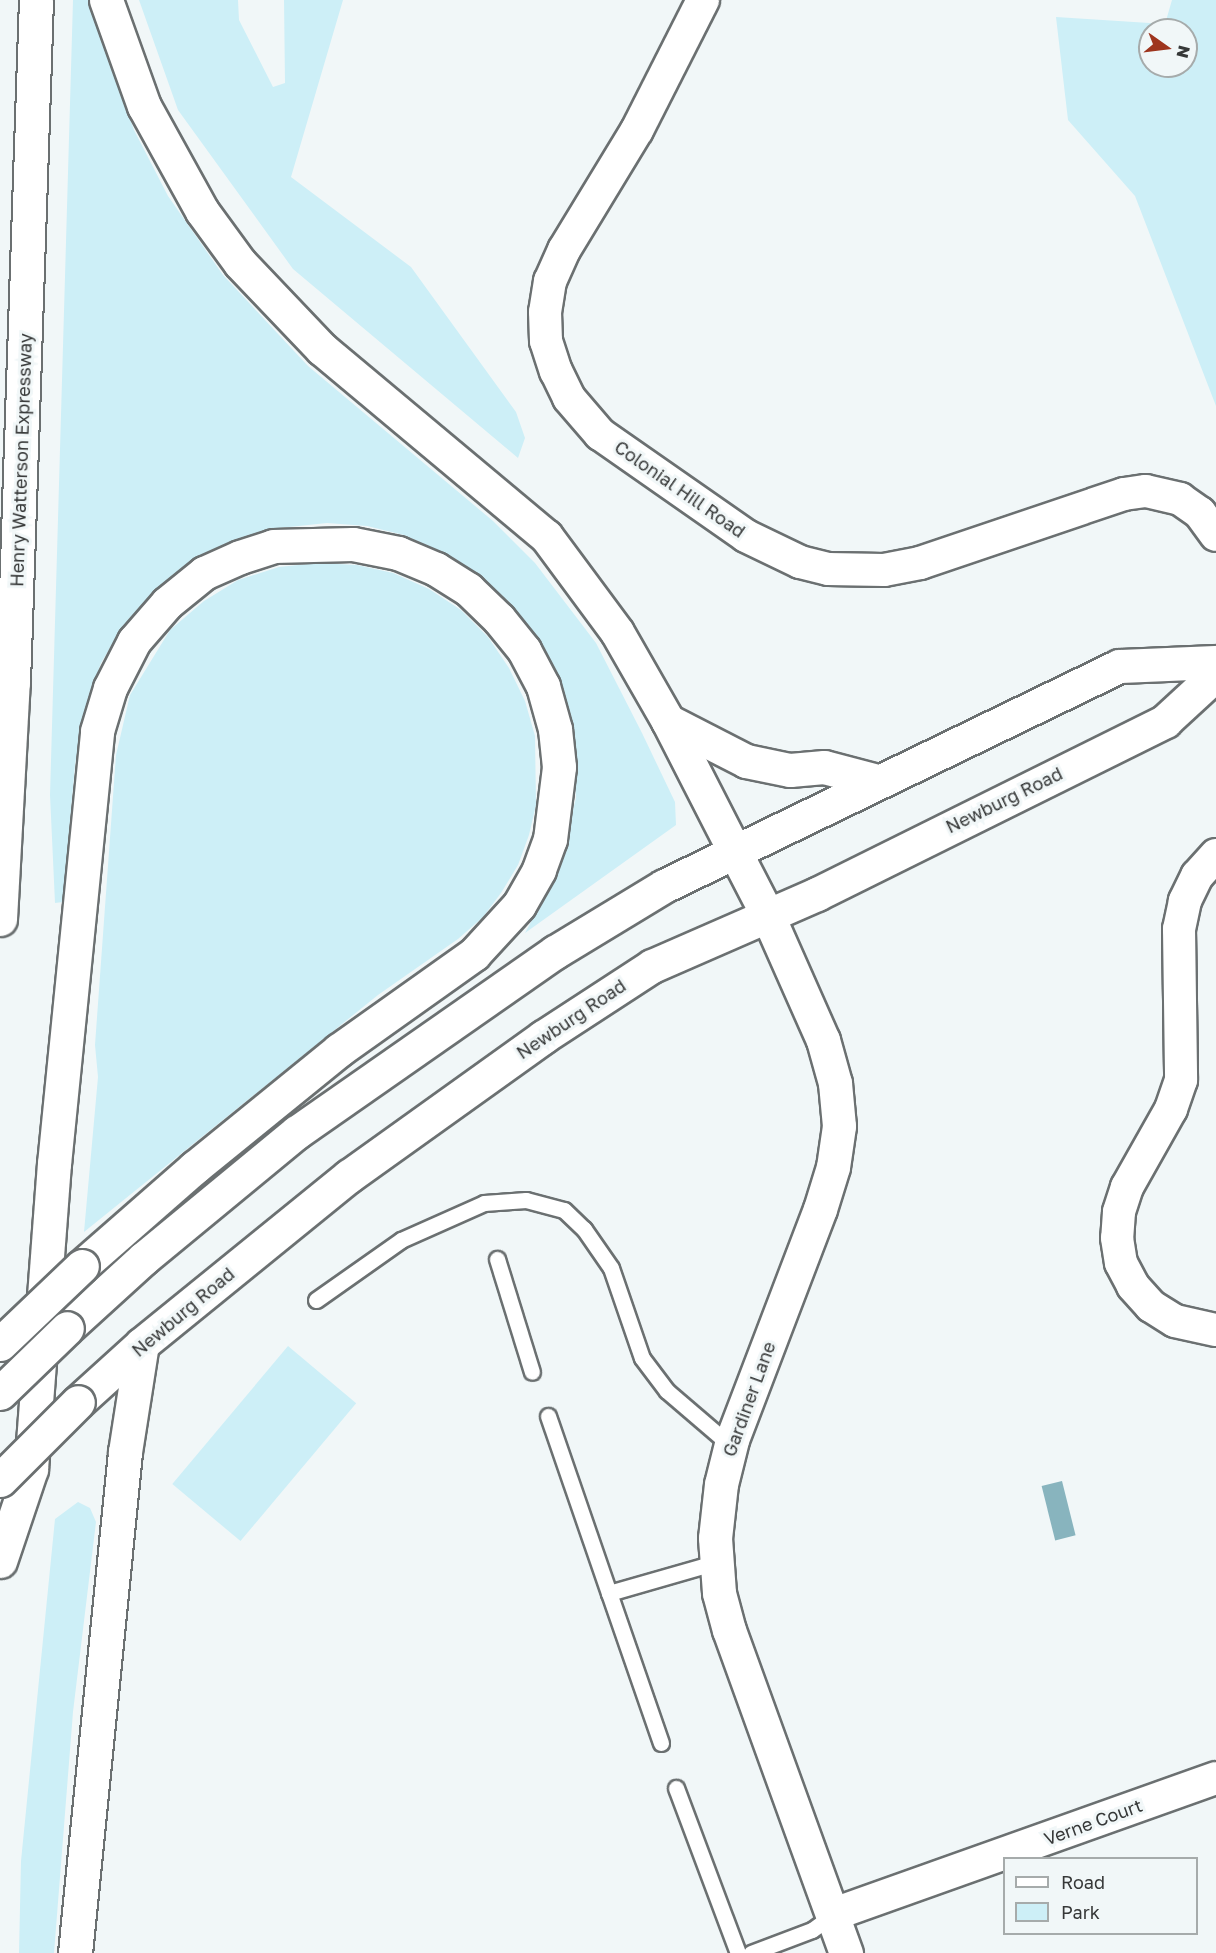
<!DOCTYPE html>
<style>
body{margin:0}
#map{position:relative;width:1216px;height:1953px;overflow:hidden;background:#f1f7f8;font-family:"Golos Text",sans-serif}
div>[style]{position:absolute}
.green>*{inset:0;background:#cdeff7;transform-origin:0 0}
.water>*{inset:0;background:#88b4be;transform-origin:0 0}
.roads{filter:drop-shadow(2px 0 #6b7071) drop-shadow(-2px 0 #6b7071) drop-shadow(0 2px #6b7071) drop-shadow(0 -2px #6b7071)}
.lane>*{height:15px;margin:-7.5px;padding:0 7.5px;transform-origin:7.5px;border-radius:7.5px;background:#fff}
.street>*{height:32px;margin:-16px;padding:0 16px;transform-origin:16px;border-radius:16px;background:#fff}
.secondary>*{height:33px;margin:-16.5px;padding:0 16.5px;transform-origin:16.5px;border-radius:16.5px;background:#fff}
.highway>*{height:33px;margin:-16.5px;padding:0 16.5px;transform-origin:16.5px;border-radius:16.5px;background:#fff}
.bridges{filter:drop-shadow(2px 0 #6b7071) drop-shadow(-2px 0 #6b7071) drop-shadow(0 2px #6b7071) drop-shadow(0 -2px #6b7071)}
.secondary-bridge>*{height:33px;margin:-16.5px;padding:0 16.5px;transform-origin:16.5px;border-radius:16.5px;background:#fff}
.highway-bridge>*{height:33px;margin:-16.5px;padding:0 16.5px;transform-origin:16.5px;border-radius:16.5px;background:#fff}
span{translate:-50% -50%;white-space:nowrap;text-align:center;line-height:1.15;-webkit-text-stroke:6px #f1f7f8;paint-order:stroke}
.street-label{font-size:18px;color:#363838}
.legend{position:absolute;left:1003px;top:1857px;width:195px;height:78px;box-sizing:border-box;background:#f1f7f8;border:2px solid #a6abab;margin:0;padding:8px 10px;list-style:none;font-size:18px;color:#363838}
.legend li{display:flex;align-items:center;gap:12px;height:30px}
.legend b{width:30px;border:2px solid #a6abab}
.north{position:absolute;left:1138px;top:18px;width:60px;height:60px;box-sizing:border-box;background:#f1f7f8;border:2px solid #a6abab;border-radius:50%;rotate:104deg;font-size:16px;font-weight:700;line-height:24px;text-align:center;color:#363838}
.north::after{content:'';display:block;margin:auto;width:21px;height:27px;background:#9e351e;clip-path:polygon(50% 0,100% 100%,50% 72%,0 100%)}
</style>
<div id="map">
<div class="green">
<i style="clip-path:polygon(73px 0,88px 0,134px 130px,168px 196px,223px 275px,308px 366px,493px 521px,535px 563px,596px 643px,642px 733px,675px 802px,676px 825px,525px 933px,557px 874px,576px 798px,572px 725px,562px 688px,546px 651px,508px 601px,456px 559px,404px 535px,367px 526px,327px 523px,270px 529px,208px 552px,158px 588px,123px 626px,101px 663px,84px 712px,75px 765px,63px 902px,55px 903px,50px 795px)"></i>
<i style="clip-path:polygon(139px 0,238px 0,239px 20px,273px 87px,285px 83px,284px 0,343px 0,291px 177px,411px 267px,516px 412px,525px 438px,518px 458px,293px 269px,178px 110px)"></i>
<i style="clip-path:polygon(evenodd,1172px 0,1216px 0,1216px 406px,1135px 196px,1068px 120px,1056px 17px,1165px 24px,1172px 0,1150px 30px,1186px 30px,1186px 66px,1150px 66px,1150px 30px)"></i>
<i style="clip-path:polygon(318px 563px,357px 565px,393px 573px,429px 589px,461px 610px,488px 637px,509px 668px,525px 701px,535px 736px,536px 805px,529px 835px,518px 865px,501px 893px,483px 917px,458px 939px,378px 995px,84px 1232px,98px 1077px,95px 1045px,116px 755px,130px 695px,170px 630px,204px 601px,238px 580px,279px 567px)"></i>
<i style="left:288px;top:1346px;width:89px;height:180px;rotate:40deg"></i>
<i style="clip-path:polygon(78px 1502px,90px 1508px,96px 1522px,73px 1712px,54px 1953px,19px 1953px,21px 1861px,55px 1519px)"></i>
</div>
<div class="water">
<i style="left:1062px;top:1481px;width:56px;height:21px;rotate:76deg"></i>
</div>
<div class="roads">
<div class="lane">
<i style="left:497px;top:1259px;width:118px;rotate:72.8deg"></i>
<i style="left:316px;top:1300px;width:104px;rotate:-35.2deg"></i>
<i style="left:401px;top:1240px;width:91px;rotate:-24deg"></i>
<i style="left:484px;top:1203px;width:42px;rotate:-4.1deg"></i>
<i style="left:526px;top:1200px;width:39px;rotate:15deg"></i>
<i style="left:564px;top:1210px;width:28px;rotate:44deg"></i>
<i style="left:584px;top:1229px;width:47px;rotate:55.3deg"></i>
<i style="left:611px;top:1268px;width:95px;rotate:71deg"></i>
<i style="left:642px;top:1358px;width:41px;rotate:52.9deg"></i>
<i style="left:667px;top:1391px;width:83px;rotate:40.6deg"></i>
<i style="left:548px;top:1416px;width:187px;rotate:71deg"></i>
<i style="left:661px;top:1743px;width:159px;rotate:-109.1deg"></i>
<i style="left:609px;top:1593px;width:112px;rotate:-16deg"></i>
<i style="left:676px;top:1788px;width:176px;rotate:69.4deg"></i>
<i style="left:751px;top:1953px;width:65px;rotate:-20.7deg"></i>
<i style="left:812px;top:1930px;width:27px;rotate:-36deg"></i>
</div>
<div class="street">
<i style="left:703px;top:0;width:146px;rotate:116.9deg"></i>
<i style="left:637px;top:130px;width:140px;rotate:121.3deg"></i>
<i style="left:564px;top:250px;width:34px;rotate:114deg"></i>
<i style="left:550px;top:281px;width:31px;rotate:99deg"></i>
<i style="left:545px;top:312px;width:29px;rotate:88deg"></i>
<i style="left:546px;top:341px;width:32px;rotate:72deg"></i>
<i style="left:556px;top:371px;width:30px;rotate:64deg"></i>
<i style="left:569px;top:398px;width:48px;rotate:49.3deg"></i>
<i style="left:600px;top:434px;width:178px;rotate:34.9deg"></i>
<i style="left:746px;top:536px;width:60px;rotate:25.7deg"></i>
<i style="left:800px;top:562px;width:29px;rotate:14deg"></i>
<i style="left:828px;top:569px;width:56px;rotate:1deg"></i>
<i style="left:884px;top:570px;width:37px;rotate:-11deg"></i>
<i style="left:920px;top:563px;width:215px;rotate:-18.7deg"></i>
<i style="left:1124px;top:494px;width:22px;rotate:-8deg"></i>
<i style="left:1146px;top:491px;width:35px;rotate:13deg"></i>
<i style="left:1180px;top:499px;width:24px;rotate:35deg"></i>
<i style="left:1200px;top:513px;width:27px;rotate:54deg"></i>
<i style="left:1216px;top:855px;width:28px;rotate:132deg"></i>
<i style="left:1197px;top:876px;width:28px;rotate:116deg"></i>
<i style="left:1185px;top:901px;width:29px;rotate:102deg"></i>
<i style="left:1179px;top:929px;width:151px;rotate:89.2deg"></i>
<i style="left:1181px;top:1080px;width:31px;rotate:109deg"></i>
<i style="left:1171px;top:1109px;width:90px;rotate:119.4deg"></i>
<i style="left:1127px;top:1187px;width:26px;rotate:108deg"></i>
<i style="left:1119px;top:1212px;width:26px;rotate:94deg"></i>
<i style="left:1117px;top:1238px;width:25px;rotate:81deg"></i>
<i style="left:1121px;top:1263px;width:26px;rotate:62deg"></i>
<i style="left:1133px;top:1286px;width:27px;rotate:48deg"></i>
<i style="left:1151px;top:1306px;width:28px;rotate:32deg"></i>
<i style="left:1175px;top:1321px;width:42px;rotate:12.4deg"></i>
<i style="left:834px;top:1914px;width:405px;rotate:-19.6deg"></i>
</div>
<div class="secondary">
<i style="left:736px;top:854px;width:70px;rotate:62.7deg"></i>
<i style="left:768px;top:916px;width:136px;rotate:66.1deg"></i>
<i style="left:823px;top:1040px;width:45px;rotate:74.4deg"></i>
<i style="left:835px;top:1083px;width:43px;rotate:84.7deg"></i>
<i style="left:839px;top:1126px;width:41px;rotate:98.3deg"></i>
<i style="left:833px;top:1167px;width:44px;rotate:107.2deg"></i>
<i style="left:820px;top:1209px;width:247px;rotate:110.9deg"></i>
<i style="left:732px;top:1440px;width:45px;rotate:104deg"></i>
<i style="left:721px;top:1484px;width:54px;rotate:96.3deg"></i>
<i style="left:715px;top:1538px;width:55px;rotate:85.8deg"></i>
<i style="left:719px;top:1593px;width:38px;rotate:75deg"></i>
<i style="left:729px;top:1630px;width:344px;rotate:70.1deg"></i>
<i style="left:67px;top:1328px;width:104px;rotate:-42.3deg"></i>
<i style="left:144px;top:1258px;width:198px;rotate:-39.5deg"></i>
<i style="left:297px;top:1132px;width:315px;rotate:-34.9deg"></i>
<i style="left:555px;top:952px;width:127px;rotate:-31.2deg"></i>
<i style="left:664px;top:886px;width:505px;rotate:-25.8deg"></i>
<i style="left:1119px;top:666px;width:97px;rotate:-2.4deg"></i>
<i style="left:78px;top:1402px;width:86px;rotate:-42.2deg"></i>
<i style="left:142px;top:1344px;width:267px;rotate:-39.1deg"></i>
<i style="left:349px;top:1176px;width:239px;rotate:-35.6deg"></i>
<i style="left:543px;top:1037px;width:130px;rotate:-33.1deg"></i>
<i style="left:652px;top:966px;width:180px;rotate:-23.6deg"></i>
<i style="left:817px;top:894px;width:389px;rotate:-26.4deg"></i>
<i style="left:1165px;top:721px;width:69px;rotate:-42.7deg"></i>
</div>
<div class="highway">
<i style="left:106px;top:0;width:113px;rotate:70.3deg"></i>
<i style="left:144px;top:106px;width:120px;rotate:61.1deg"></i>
<i style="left:202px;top:211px;width:64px;rotate:53.8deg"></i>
<i style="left:240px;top:263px;width:119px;rotate:46.4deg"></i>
<i style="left:322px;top:349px;width:292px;rotate:39.9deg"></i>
<i style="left:546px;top:536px;width:119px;rotate:53.5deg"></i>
<i style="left:617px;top:632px;width:103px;rotate:60.2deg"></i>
<i style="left:668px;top:721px;width:149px;rotate:62.9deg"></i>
<i style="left:668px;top:721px;width:88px;rotate:27.1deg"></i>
<i style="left:746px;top:761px;width:45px;rotate:11.6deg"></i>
<i style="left:790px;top:770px;width:34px;rotate:-5deg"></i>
<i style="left:824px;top:767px;width:55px;rotate:14.8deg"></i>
<i style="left:0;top:919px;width:237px;rotate:-86.9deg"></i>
<i style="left:13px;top:682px;width:682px;rotate:-88.07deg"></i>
<i style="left:0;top:1561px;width:97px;rotate:-71.4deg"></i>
<i style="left:31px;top:1469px;width:306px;rotate:-85.7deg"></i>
<i style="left:54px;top:1164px;width:435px;rotate:-84.3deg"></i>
<i style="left:97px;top:731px;width:45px;rotate:-73.2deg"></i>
<i style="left:110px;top:688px;width:53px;rotate:-62.9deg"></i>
<i style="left:134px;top:641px;width:50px;rotate:-49deg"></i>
<i style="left:167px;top:603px;width:48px;rotate:-39deg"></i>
<i style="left:204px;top:573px;width:39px;rotate:-24deg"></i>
<i style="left:240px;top:557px;width:35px;rotate:-18deg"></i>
<i style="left:273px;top:546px;width:80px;rotate:-1.4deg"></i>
<i style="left:353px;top:544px;width:46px;rotate:11.3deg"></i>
<i style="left:398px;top:553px;width:41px;rotate:22.8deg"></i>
<i style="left:436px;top:569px;width:38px;rotate:32deg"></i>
<i style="left:468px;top:589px;width:43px;rotate:44.1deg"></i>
<i style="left:499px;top:619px;width:40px;rotate:51deg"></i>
<i style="left:524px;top:650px;width:41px;rotate:62.2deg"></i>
<i style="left:543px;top:686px;width:45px;rotate:74.4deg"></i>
<i style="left:555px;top:729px;width:38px;rotate:84deg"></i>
<i style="left:559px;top:767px;width:73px;rotate:97.1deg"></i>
<i style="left:550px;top:839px;width:33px;rotate:110deg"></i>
<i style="left:539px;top:870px;width:40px;rotate:119.7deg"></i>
<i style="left:519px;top:905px;width:67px;rotate:132.6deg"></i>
<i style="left:474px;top:954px;width:166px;rotate:144.6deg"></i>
<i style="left:339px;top:1050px;width:186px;rotate:140.9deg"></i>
<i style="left:195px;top:1167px;width:150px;rotate:138.8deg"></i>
<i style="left:75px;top:1953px;width:503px;rotate:-84.3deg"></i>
<i style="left:125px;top:1452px;width:109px;rotate:-81.1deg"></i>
</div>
</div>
<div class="bridges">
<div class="secondary-bridge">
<i style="left:0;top:1393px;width:93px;rotate:-44.1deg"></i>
<i style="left:0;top:1480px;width:110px;rotate:-45deg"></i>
</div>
<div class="highway-bridge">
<i style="left:0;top:1344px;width:113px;rotate:-43.6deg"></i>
</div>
</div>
<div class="street-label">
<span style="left:21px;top:460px;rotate:-88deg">Henry Watterson Expressway</span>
<span style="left:680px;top:489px;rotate:35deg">Colonial Hill Road</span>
<span style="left:1004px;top:800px;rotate:-26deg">Newburg Road</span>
<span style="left:571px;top:1019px;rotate:-34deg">Newburg Road</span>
<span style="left:183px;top:1312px;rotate:-40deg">Newburg Road</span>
<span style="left:749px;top:1399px;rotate:-70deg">Gardiner Lane</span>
<span style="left:1093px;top:1822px;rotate:-20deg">Verne Court</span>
</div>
<ul class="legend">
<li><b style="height:8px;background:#fff"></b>Road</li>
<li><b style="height:16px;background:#cdeff7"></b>Park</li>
</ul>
<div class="north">N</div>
</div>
